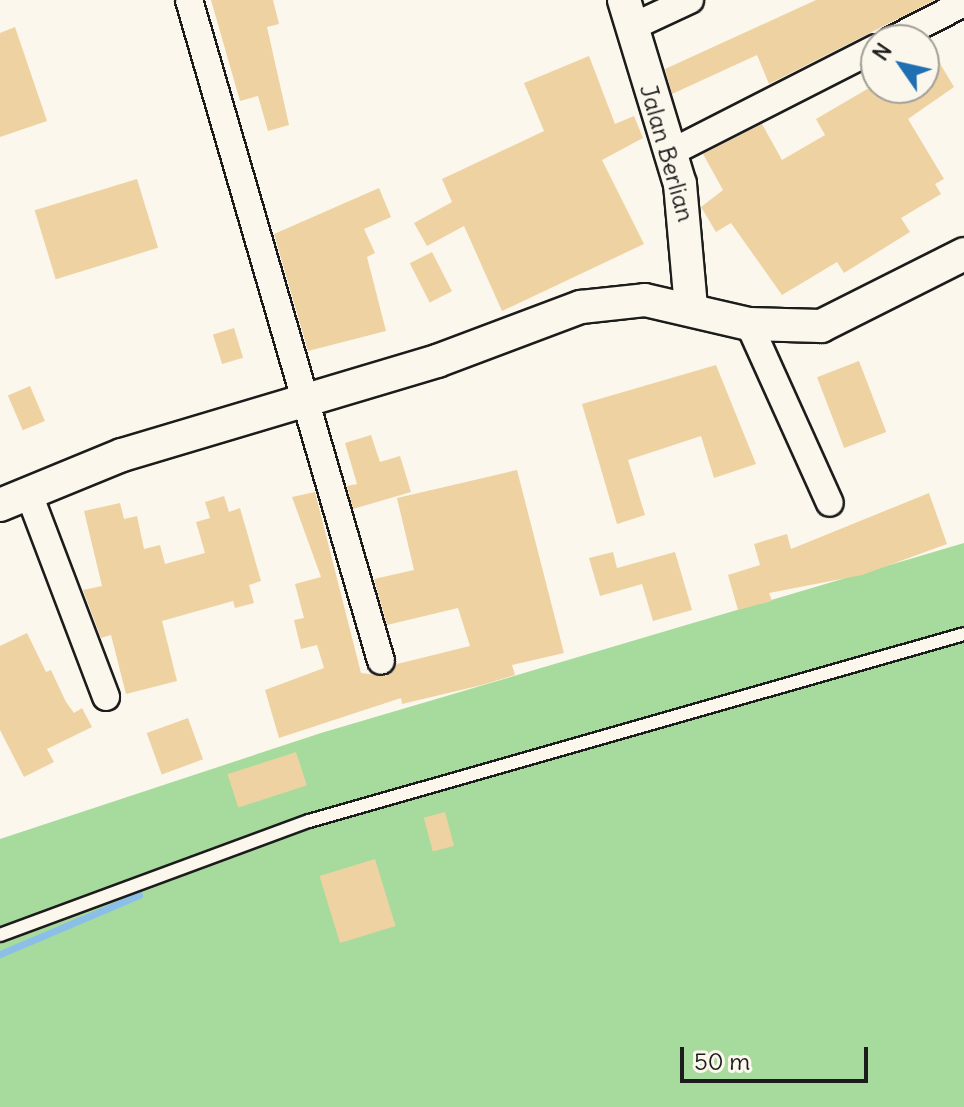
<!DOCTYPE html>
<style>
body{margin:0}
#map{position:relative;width:964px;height:1107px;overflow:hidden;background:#fbf7ec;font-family:Delius,sans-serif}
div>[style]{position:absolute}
.green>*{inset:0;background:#a7db9d}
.stream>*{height:7px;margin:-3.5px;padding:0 3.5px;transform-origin:3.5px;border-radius:3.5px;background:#8bbfe8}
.building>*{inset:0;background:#efd2a2;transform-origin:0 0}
.roads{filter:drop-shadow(2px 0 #1c1c1c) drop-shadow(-2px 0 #1c1c1c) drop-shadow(0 2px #1c1c1c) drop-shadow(0 -2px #1c1c1c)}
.service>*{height:12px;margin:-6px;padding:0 6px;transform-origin:6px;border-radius:6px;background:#fbf7ec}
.minor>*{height:26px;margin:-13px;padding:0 13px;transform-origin:13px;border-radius:13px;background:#fbf7ec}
.tertiary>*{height:32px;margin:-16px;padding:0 16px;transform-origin:16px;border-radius:16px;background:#fbf7ec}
span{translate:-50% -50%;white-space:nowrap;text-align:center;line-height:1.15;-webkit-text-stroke:7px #fbf7ec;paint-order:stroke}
.street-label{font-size:24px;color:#1c1c1c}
.north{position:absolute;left:860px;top:24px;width:80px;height:80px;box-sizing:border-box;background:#fbf7ec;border:2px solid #a29f99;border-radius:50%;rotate:304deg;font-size:22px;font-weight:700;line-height:32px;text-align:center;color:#1c1c1c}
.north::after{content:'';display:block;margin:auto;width:28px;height:36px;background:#1f6fb2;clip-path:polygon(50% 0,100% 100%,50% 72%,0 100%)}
.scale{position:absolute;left:680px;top:1047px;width:188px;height:36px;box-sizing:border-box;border:4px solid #1c1c1c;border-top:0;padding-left:10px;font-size:24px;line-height:28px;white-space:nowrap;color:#1c1c1c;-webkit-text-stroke:6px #fbf7ec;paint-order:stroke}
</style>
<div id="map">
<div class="green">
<i style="clip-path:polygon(964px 543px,964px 1107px,0 1107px,0 839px,321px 733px)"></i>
</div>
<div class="stream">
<i style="left:0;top:954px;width:151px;rotate:-23deg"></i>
</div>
<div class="building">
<i style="clip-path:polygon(211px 0,273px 0,279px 24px,267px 27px,289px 125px,268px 131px,258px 96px,240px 101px)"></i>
<i style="clip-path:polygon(816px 0,935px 0,769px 84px,757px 55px,672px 94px,665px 69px)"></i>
<i style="clip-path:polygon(15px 27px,47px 121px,0 137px,0 33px)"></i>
<i style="clip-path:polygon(926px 40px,954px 87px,908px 119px,944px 179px,935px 184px,941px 194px,901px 218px,910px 232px,844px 273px,837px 262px,782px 295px,731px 223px,716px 232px,701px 207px,723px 190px,703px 154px,762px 124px,782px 160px,825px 135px,816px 119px,869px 88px,861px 74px,876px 66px,876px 88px,924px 88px)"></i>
<i style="clip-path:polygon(589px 56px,615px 124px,634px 116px,643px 138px,602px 160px,644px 244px,502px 311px,464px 226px,427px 246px,414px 223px,452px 202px,442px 179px,544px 131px,524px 83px)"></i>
<i style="left:137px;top:179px;width:72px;height:107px;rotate:73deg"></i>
<i style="clip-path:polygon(379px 188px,391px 217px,364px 229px,375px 253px,367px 257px,386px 331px,308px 351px,274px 234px)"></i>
<i style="left:432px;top:252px;width:44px;height:25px;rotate:63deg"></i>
<i style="left:234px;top:328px;width:31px;height:22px;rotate:73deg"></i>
<i style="left:859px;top:361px;width:76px;height:45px;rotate:69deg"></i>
<i style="clip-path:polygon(716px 365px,756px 464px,714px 478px,701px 436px,628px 460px,645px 515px,617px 524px,582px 404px)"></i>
<i style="left:30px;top:386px;width:38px;height:24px;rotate:67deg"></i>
<i style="clip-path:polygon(371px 435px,380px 462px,400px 456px,411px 492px,353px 509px,347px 486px,357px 484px,345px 443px)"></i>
<i style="clip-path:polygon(517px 470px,564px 653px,512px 665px,515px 675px,482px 685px,402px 704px,401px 698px,279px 738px,265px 690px,324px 668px,317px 645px,301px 649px,294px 620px,304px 618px,295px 584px,321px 577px,292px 497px,315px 492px,361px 673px,385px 676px,397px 664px,470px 646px,458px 608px,387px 625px,374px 579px,414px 570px,397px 498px)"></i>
<i style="clip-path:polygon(929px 493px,947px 544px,862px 575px,769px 593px,772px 601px,738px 610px,728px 575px,760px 565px,754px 544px,787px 534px,791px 549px)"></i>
<i style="clip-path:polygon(224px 496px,229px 512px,240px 508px,261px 581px,249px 585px,254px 603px,235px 608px,233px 601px,162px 621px,177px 681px,126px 694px,111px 635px,101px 638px,83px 590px,102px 586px,84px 511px,120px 503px,124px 519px,137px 516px,144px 549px,160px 545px,165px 564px,205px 553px,196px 522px,210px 518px,205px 502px)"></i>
<i style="clip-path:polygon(613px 552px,617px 568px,675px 552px,692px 610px,653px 621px,642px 584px,600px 596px,589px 558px)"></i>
<i style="clip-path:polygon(27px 633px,46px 672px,51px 670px,66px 702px,74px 713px,82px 708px,92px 727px,47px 749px,54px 762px,24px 777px,0 730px,0 646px)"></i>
<i style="left:188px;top:718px;width:44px;height:44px;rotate:70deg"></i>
<i style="left:296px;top:752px;width:35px;height:72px;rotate:72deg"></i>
<i style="left:445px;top:812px;width:35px;height:22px;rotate:75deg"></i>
<i style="left:375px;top:859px;width:70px;height:58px;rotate:73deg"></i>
</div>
<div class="roads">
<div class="service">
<i style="left:0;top:935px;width:329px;rotate:-20.3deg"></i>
<i style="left:309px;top:821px;width:681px;rotate:-15.93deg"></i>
</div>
<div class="minor">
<i style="left:189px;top:0;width:688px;rotate:73.8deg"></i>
<i style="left:632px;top:27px;width:64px;rotate:-25deg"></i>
<i style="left:892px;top:40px;width:81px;rotate:-27.2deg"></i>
<i style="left:670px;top:153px;width:231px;rotate:-27deg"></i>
<i style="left:749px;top:324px;width:196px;rotate:65.7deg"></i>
<i style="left:29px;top:494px;width:217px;rotate:69.2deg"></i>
</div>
<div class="tertiary">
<i style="left:624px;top:0;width:192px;rotate:73.1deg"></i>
<i style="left:680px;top:184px;width:124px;rotate:84.9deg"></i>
<i style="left:0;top:505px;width:132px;rotate:-22.3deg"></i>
<i style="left:122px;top:455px;width:329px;rotate:-16.6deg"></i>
<i style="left:437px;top:361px;width:154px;rotate:-20.6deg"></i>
<i style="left:581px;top:307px;width:64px;rotate:-6.2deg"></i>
<i style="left:645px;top:300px;width:107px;rotate:13deg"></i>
<i style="left:749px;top:324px;width:72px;rotate:1.6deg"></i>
<i style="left:821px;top:326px;width:160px;rotate:-26.7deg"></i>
</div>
</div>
<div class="street-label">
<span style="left:667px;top:153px;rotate:74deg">Jalan Berlian</span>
</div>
<div class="north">N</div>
<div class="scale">50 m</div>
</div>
